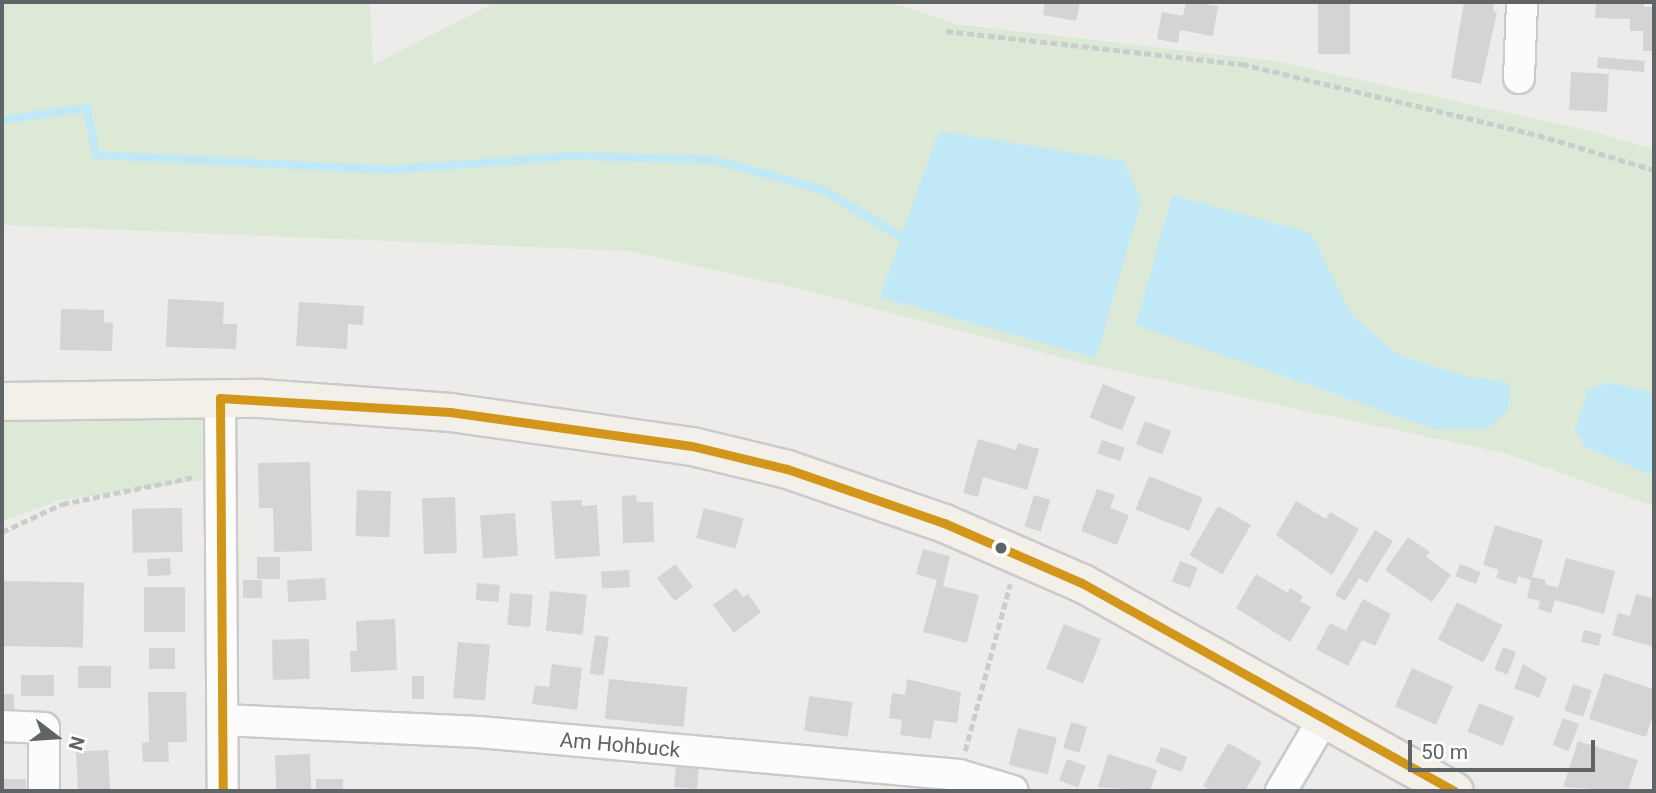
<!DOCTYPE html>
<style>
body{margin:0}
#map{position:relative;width:1656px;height:793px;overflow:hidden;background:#eeecea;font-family:Roboto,sans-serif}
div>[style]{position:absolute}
.green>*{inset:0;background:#dbe9d6}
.water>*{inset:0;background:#c0e8f6}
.stream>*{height:8px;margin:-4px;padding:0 4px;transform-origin:4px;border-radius:4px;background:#c0e8f6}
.building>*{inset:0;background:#d5d3d3;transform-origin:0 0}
.path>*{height:4.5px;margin-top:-2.25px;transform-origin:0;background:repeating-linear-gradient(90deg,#c9cdcb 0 7px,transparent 0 10.5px)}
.roads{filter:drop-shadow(2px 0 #cbcaca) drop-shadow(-2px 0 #cbcaca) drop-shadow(0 2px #cbcaca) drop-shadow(0 -2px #cbcaca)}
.minor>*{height:30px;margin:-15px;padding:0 15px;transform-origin:15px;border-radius:15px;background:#fcfcfc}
.major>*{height:37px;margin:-18.5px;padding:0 18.5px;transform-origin:18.5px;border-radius:18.5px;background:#f3efe9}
.bus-1>*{height:9px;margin:-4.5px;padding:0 4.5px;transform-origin:4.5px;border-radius:4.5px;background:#d1961a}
.dots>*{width:19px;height:19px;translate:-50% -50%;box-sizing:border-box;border:4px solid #fff;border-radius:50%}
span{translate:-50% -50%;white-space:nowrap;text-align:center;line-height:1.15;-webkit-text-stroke:5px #fff;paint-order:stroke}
.street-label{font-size:21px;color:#5f6467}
.frame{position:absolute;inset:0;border:4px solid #5f6467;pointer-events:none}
.north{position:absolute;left:21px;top:702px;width:70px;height:70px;-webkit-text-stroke:5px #fff;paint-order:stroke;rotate:107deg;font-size:19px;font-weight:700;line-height:28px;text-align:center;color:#5f6467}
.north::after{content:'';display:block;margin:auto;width:24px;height:32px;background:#5f6467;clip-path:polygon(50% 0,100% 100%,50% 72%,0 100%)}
.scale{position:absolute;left:1408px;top:740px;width:187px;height:32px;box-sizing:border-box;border:4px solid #5f6467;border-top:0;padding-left:9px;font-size:21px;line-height:24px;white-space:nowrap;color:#5f6467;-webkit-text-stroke:5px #fff;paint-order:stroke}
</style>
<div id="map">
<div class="green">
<i style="clip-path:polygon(evenodd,2px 2px,370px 2px,373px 65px,496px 2px,890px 2px,956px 24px,1275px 61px,1590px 131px,1654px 149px,1654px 393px,1608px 382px,1587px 448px,1654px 476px,1654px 506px,1504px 453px,1091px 365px,796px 288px,628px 251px,2px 225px,2px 2px,1172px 195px,1311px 233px,1352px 316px,1399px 355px,1465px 376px,1509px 383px,1435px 429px,1137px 325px,1172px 195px)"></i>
<i style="clip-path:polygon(2px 385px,203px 385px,202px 480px,61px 500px,2px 521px)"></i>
</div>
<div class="water">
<i style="clip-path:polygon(939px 131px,1124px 161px,1141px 201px,1096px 358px,880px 297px)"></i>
<i style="clip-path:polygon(1172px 195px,1311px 233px,1352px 316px,1399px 355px,1465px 376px,1510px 383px,1508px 410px,1487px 429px,1435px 429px,1136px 325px)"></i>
<i style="clip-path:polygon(1608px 382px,1654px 393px,1654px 476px,1587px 448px,1575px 431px,1588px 390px)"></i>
</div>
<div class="stream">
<i style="left:2px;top:120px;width:86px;rotate:-8deg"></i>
<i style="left:87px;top:108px;width:48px;rotate:79.2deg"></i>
<i style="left:96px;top:155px;width:292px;rotate:2.9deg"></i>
<i style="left:388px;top:170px;width:186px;rotate:-4.3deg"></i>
<i style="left:573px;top:156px;width:141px;rotate:1.6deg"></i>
<i style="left:714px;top:160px;width:113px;rotate:15.4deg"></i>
<i style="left:823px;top:190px;width:90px;rotate:30.9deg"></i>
</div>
<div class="building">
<i style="clip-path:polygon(1045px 2px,1080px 2px,1076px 21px,1043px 15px)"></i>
<i style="clip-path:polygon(1186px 2px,1218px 6px,1213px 36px,1180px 30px,1178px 43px,1157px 39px,1162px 12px,1183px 16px)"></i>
<i style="left:1318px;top:2px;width:32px;height:52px"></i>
<i style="clip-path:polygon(1464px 2px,1494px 2px,1493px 11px,1497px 12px,1481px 84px,1451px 78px)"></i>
<i style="clip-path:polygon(1596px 2px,1644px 2px,1644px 7px,1654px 7px,1654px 51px,1643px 51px,1643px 31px,1630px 31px,1630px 19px,1595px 18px)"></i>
<i style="left:1598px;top:57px;width:47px;height:11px;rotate:5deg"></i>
<i style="left:1571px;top:72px;width:38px;height:38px;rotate:3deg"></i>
<i style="clip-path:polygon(168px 299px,224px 302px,223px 324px,237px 324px,236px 349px,166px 347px)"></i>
<i style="clip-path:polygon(299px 302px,364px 306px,363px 325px,348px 324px,347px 349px,296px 346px)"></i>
<i style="clip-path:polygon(61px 309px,104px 310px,104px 322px,113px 323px,112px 351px,60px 350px)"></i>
<i style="left:1103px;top:384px;width:35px;height:36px;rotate:22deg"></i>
<i style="left:1145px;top:421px;width:28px;height:25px;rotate:21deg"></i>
<i style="clip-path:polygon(978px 439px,1016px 450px,1018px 443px,1039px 449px,1027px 490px,983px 477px,978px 497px,963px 493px)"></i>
<i style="left:1102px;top:440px;width:24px;height:14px;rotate:19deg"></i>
<i style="clip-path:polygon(310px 462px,312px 551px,274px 552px,273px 508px,259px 508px,258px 463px)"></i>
<i style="left:1149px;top:476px;width:58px;height:36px;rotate:22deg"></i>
<i style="clip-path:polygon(1097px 489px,1115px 495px,1110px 508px,1129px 515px,1117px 545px,1081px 531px)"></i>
<i style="left:357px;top:490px;width:34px;height:46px;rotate:2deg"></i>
<i style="clip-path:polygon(636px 495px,637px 502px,653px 502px,654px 542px,623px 543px,622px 496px)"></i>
<i style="left:1034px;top:495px;width:17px;height:33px;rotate:17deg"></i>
<i style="left:455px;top:497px;width:56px;height:33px;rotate:88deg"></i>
<i style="clip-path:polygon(582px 500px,582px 506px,597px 505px,600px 556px,555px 559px,551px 501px)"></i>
<i style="clip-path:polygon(1296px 501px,1326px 519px,1330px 512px,1359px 529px,1332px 575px,1276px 535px)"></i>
<i style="left:1218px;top:506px;width:38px;height:57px;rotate:30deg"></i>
<i style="left:182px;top:508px;width:44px;height:50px;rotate:89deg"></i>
<i style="left:704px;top:508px;width:41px;height:31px;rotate:15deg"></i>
<i style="left:515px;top:513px;width:43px;height:35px;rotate:86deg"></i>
<i style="clip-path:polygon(1495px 525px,1543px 540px,1532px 577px,1546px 580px,1545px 584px,1558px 588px,1566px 558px,1615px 571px,1604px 614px,1555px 600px,1551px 613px,1538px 609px,1540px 601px,1527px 598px,1531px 580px,1518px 576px,1516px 584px,1496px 578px,1499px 570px,1483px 565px)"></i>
<i style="clip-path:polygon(1375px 530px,1393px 541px,1367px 583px,1359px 578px,1345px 601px,1335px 595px)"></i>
<i style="clip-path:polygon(1408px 537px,1430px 552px,1426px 557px,1451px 575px,1432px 602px,1385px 570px)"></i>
<i style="clip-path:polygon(923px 549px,950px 556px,943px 586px,979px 595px,967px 643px,923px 632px,937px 580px,916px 574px)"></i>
<i style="left:280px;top:557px;width:22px;height:23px;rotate:90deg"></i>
<i style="left:170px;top:558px;width:17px;height:23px;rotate:87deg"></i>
<i style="left:1180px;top:561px;width:19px;height:22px;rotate:21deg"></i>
<i style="left:675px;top:564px;width:29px;height:23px;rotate:52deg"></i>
<i style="left:1460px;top:564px;width:22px;height:13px;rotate:21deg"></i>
<i style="left:629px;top:570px;width:17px;height:28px;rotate:87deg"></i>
<i style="clip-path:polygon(1256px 574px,1288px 593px,1290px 588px,1303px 596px,1300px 601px,1311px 607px,1290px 642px,1236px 608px)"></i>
<i style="left:325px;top:578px;width:22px;height:38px;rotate:87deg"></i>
<i style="left:262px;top:580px;width:18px;height:19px;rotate:90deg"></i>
<i style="left:2px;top:581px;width:82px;height:65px;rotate:1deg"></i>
<i style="left:477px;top:583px;width:23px;height:17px;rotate:5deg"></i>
<i style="left:144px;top:587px;width:41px;height:45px"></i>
<i style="clip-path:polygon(736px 588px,743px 597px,748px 594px,761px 612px,734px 633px,713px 605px)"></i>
<i style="left:550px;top:591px;width:37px;height:40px;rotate:6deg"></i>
<i style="left:510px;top:593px;width:23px;height:32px;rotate:5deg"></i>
<i style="clip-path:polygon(1636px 594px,1654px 599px,1654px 647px,1612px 635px,1618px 613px,1630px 616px)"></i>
<i style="clip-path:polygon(1363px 599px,1391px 614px,1375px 646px,1362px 640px,1348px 666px,1316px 649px,1330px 623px,1346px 631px)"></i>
<i style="left:1457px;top:602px;width:51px;height:42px;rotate:27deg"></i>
<i style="clip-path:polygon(395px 619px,397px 670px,351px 672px,350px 651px,357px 651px,356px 621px)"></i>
<i style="left:1064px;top:624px;width:40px;height:48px;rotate:22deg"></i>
<i style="left:1584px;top:630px;width:18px;height:12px;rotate:13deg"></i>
<i style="left:595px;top:635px;width:14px;height:39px;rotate:8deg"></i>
<i style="left:309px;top:639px;width:40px;height:37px;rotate:89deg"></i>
<i style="left:458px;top:642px;width:32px;height:56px;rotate:5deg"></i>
<i style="left:1503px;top:647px;width:14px;height:24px;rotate:21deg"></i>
<i style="left:149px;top:648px;width:26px;height:21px"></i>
<i style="clip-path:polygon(552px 664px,582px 668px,577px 710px,532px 704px,535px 685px,549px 687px)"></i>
<i style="clip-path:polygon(1523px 664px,1547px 678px,1539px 698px,1514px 688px)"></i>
<i style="left:78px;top:666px;width:33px;height:22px"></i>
<i style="left:1412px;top:668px;width:45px;height:42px;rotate:24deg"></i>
<i style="clip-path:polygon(1604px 673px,1654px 689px,1654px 712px,1646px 737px,1589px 719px)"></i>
<i style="left:21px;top:675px;width:33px;height:21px"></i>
<i style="left:412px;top:676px;width:12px;height:23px"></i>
<i style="left:609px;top:679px;width:79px;height:40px;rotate:6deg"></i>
<i style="clip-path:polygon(907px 679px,961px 692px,957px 723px,934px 720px,931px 739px,900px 735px,902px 720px,889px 718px,892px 693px,905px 695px)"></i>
<i style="left:1573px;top:684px;width:20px;height:28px;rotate:18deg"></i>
<i style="clip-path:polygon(148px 692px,186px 692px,187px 742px,168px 742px,169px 762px,143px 762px,142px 743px,149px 742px)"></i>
<i style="left:2px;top:694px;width:12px;height:22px"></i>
<i style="left:809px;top:696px;width:44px;height:35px;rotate:8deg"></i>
<i style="left:1479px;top:703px;width:38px;height:31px;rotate:22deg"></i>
<i style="left:1563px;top:718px;width:17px;height:29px;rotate:21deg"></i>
<i style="left:1071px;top:722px;width:17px;height:27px;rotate:17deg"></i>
<i style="left:1018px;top:728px;width:40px;height:38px;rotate:14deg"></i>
<i style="clip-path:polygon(1578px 741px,1638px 760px,1628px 791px,1563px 787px)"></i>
<i style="clip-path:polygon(1228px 743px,1262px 762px,1245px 791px,1212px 791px,1203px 786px)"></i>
<i style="left:1161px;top:747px;width:28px;height:16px;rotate:21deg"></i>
<i style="left:108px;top:750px;width:41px;height:32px;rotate:87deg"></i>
<i style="left:310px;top:754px;width:37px;height:35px;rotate:88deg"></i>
<i style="clip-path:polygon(1108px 754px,1157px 770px,1150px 791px,1098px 787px)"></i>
<i style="left:1067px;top:759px;width:20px;height:23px;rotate:20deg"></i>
<i style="left:676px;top:765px;width:23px;height:22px;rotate:5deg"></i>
<i style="left:2px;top:779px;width:24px;height:12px"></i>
<i style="left:316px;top:779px;width:27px;height:12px"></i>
</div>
<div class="path">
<i style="left:946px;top:31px;width:298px;rotate:6.4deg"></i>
<i style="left:1242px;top:64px;width:304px;rotate:13.5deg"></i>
<i style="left:1538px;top:135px;width:121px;rotate:16.8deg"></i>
<i style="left:2px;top:532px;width:66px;rotate:-25deg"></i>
<i style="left:62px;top:504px;width:136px;rotate:-11.5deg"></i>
<i style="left:965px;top:751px;width:173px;rotate:-74.9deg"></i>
</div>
<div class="roads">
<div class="minor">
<i style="left:1519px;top:78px;width:76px;rotate:-87.7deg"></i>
<i style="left:220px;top:398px;width:393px;rotate:89.6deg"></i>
<i style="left:223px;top:720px;width:256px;rotate:2.7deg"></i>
<i style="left:479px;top:732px;width:482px;rotate:5.1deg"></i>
<i style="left:959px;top:775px;width:56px;rotate:16.5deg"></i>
<i style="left:2px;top:726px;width:42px;rotate:2.7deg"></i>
<i style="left:44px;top:728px;width:63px;rotate:90deg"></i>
<i style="left:1281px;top:791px;width:85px;rotate:-59.5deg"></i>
</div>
<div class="major">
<i style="left:2px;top:401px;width:258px;rotate:-0.7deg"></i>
<i style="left:260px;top:398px;width:191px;rotate:4.2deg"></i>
<i style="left:450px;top:412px;width:244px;rotate:8deg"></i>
<i style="left:692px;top:446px;width:98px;rotate:13.6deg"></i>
<i style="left:787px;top:469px;width:166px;rotate:19deg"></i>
<i style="left:944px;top:523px;width:150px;rotate:23.5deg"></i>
<i style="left:1082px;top:583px;width:426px;rotate:29.2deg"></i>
</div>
</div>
<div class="bus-1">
<i style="left:220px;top:398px;width:230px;rotate:3.5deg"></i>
<i style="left:450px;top:412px;width:244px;rotate:8deg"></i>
<i style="left:692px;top:446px;width:98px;rotate:13.6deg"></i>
<i style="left:787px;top:469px;width:166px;rotate:19deg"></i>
<i style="left:944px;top:523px;width:150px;rotate:23.5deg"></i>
<i style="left:1082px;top:583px;width:426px;rotate:29.2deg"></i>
<i style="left:220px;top:398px;width:393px;rotate:89.6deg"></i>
</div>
<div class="dots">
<i style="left:1001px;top:548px;background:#5f6467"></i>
</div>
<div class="street-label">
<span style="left:620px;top:745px;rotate:5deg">Am Hohbuck</span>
</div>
<div class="frame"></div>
<div class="north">N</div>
<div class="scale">50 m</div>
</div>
